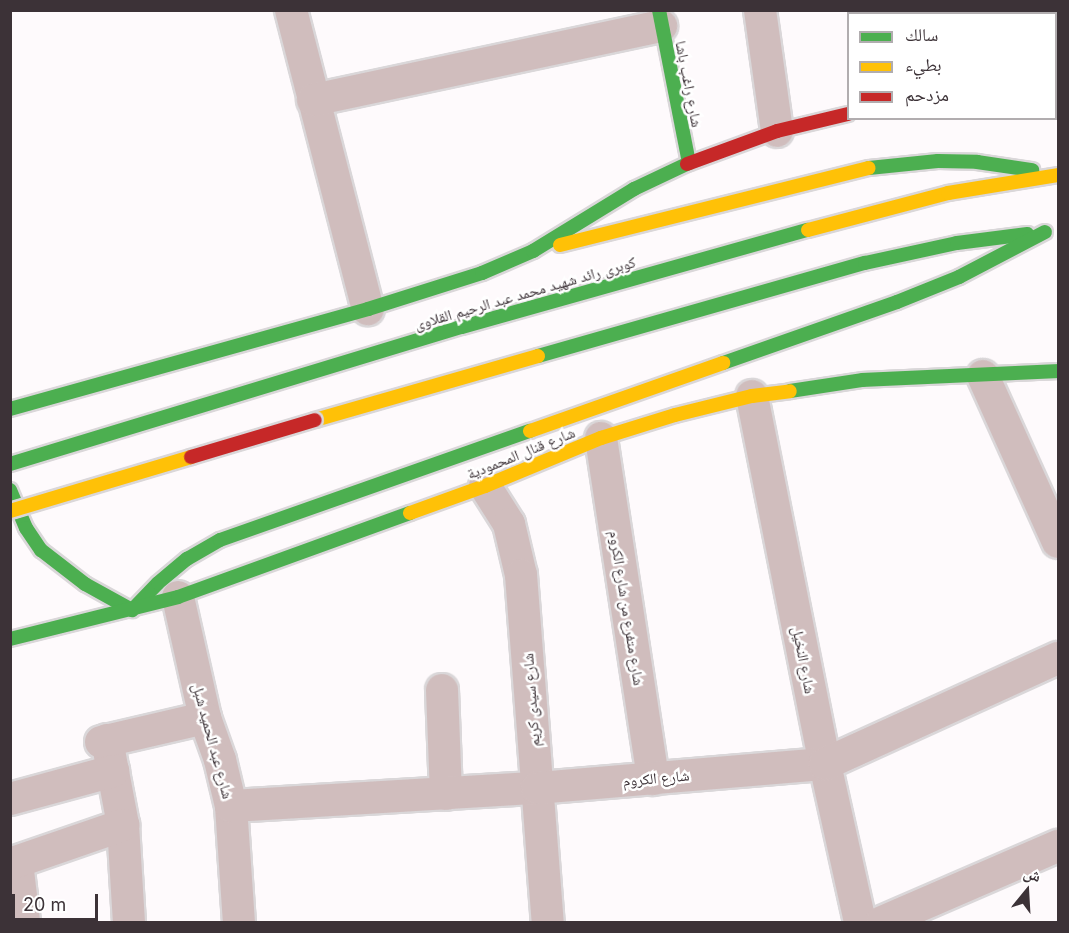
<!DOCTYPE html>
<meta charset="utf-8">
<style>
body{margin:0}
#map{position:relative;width:1069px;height:933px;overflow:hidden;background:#fefafc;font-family:Inter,"Noto Naskh Arabic",sans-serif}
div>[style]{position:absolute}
.roads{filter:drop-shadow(2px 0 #dad7d9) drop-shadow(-2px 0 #dad7d9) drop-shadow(0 2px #dad7d9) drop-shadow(0 -2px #dad7d9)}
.street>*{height:32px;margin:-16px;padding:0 16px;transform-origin:16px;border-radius:16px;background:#d0bdbd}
.fast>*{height:14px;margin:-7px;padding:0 7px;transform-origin:7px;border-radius:7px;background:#4caf50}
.slow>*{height:14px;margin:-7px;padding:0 7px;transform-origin:7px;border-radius:7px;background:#ffc107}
.jam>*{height:14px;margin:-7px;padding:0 7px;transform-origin:7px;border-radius:7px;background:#c62828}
.bridges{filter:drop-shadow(2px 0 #dad7d9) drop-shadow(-2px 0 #dad7d9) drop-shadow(0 2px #dad7d9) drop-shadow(0 -2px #dad7d9)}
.slow-bridge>*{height:14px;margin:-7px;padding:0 7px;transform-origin:7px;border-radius:7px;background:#ffc107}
.jam-bridge>*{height:14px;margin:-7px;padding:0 7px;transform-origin:7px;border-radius:7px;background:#c62828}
span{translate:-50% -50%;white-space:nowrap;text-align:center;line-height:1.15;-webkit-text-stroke:5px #fff;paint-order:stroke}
.street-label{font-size:15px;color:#3c3237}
.frame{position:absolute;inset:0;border:12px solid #3c3237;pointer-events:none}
.legend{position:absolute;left:847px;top:12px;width:210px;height:108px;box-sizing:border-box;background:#fff;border:2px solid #b1adaf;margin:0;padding:8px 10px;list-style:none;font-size:18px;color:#3c3237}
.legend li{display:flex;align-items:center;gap:12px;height:30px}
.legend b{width:30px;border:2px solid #b1adaf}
.north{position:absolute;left:997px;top:861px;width:60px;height:60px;-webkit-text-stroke:4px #fff;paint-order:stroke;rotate:18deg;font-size:16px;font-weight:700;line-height:24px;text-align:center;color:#3c3237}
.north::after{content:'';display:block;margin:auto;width:21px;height:27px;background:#3c3237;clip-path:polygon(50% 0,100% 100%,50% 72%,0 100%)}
.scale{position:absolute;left:12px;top:894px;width:86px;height:27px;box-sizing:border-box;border:3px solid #3c3237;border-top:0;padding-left:8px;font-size:18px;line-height:21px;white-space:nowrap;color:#3c3237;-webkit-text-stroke:4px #fff;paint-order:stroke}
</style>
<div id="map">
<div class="roads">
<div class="street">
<i style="left:291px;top:10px;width:309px;rotate:75.6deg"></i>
<i style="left:760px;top:10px;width:122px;rotate:82deg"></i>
<i style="left:975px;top:10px;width:4px;rotate:90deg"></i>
<i style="left:313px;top:100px;width:356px;rotate:-12deg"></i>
<i style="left:983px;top:376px;width:182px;rotate:65.7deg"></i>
<i style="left:752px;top:396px;width:375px;rotate:78.8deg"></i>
<i style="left:825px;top:764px;width:162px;rotate:77.5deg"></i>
<i style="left:601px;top:438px;width:345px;rotate:81.3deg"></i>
<i style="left:485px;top:486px;width:45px;rotate:57.7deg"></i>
<i style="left:509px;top:524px;width:52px;rotate:76.8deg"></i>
<i style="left:521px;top:575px;width:348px;rotate:85.6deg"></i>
<i style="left:178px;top:597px;width:124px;rotate:77.4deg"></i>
<i style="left:205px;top:718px;width:45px;rotate:70.3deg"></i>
<i style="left:220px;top:760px;width:47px;rotate:76.6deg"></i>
<i style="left:231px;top:806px;width:116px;rotate:86.1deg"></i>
<i style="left:442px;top:690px;width:104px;rotate:87.8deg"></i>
<i style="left:107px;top:740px;width:86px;rotate:79.3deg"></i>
<i style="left:123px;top:825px;width:97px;rotate:86.5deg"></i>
<i style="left:101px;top:742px;width:107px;rotate:-13deg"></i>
<i style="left:10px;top:799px;width:107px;rotate:-15.2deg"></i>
<i style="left:231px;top:806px;width:307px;rotate:-3.4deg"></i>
<i style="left:537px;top:788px;width:289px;rotate:-4.8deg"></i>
<i style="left:825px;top:764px;width:256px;rotate:-24.5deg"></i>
<i style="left:17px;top:862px;width:60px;rotate:83.3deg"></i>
<i style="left:10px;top:864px;width:120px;rotate:-19deg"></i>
<i style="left:882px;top:922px;width:192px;rotate:-23.4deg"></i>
</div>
<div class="fast">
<i style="left:659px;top:10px;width:156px;rotate:78.9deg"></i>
<i style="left:1056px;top:87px;width:2px"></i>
<i style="left:869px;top:168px;width:69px;rotate:-5.8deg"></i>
<i style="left:938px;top:161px;width:39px;rotate:1deg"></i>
<i style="left:977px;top:162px;width:56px;rotate:8.3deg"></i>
<i style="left:538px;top:356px;width:340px;rotate:-15.9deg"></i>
<i style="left:865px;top:263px;width:94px;rotate:-12.3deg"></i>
<i style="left:957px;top:243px;width:71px;rotate:-7.3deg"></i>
<i style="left:723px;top:363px;width:184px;rotate:-19.3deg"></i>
<i style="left:897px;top:302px;width:67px;rotate:-22deg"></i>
<i style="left:959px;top:277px;width:97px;rotate:-27.6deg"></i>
<i style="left:790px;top:391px;width:74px;rotate:-8.6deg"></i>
<i style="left:863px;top:380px;width:195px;rotate:-2.6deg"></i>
<i style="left:10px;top:409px;width:372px;rotate:-15.6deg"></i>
<i style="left:368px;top:309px;width:120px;rotate:-17.5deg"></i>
<i style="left:482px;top:273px;width:56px;rotate:-23.3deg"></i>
<i style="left:533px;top:251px;width:119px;rotate:-31.5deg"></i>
<i style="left:634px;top:189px;width:59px;rotate:-25.3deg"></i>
<i style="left:10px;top:464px;width:472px;rotate:-16.9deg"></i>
<i style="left:462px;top:327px;width:359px;rotate:-15.7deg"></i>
<i style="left:10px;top:490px;width:41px;rotate:67.2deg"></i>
<i style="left:26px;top:528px;width:27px;rotate:56deg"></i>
<i style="left:41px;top:550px;width:56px;rotate:37.7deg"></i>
<i style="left:85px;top:584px;width:54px;rotate:29deg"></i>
<i style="left:132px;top:610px;width:37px;rotate:-46deg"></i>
<i style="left:158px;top:583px;width:38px;rotate:-40deg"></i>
<i style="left:187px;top:559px;width:38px;rotate:-30deg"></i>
<i style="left:220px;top:540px;width:329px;rotate:-19.4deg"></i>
<i style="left:10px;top:639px;width:173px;rotate:-14deg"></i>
<i style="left:178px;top:597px;width:247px;rotate:-19.9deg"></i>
</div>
<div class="slow">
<i style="left:808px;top:230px;width:145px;rotate:-14.8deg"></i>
<i style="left:948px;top:193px;width:111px;rotate:-9.3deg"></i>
<i style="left:560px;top:245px;width:318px;rotate:-14deg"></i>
<i style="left:315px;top:420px;width:232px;rotate:-16deg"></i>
<i style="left:530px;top:431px;width:205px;rotate:-19.4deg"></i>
<i style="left:410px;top:513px;width:80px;rotate:-19.8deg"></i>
<i style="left:485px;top:486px;width:126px;rotate:-22.5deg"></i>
<i style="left:601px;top:438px;width:77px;rotate:-17.3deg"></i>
<i style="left:675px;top:415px;width:79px;rotate:-13.9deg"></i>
<i style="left:752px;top:396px;width:38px;rotate:-7deg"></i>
</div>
<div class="jam">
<i style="left:687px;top:164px;width:96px;rotate:-20.1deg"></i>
<i style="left:777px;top:131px;width:73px;rotate:-13.5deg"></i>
</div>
</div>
<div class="bridges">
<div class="slow-bridge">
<i style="left:10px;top:511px;width:189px;rotate:-16.6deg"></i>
</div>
<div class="jam-bridge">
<i style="left:191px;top:457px;width:129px;rotate:-16.6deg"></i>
</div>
</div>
<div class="street-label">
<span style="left:689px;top:84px;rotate:79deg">شارع راغب باشا</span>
<span style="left:525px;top:293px;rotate:-16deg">كوبرى رائد شهيد محمد عبد الرحيم القلاوى</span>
<span style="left:521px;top:453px;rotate:-22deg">شارع قنال المحمودية</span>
<span style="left:627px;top:608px;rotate:81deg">شارع متفرع من شارع الكروم</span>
<span style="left:804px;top:660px;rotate:79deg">شارع النخيل</span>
<span style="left:531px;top:700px;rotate:-94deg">شارع سيدى كريم</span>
<span style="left:213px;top:741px;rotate:75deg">شارع عبد الحميد شبل</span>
<span style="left:656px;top:778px;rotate:-5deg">شارع الكروم</span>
</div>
<div class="frame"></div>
<ul class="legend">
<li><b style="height:8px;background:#4caf50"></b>سالك</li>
<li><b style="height:8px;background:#ffc107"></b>بطيء</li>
<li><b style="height:8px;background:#c62828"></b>مزدحم</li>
</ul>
<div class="north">ش</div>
<div class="scale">20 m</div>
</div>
